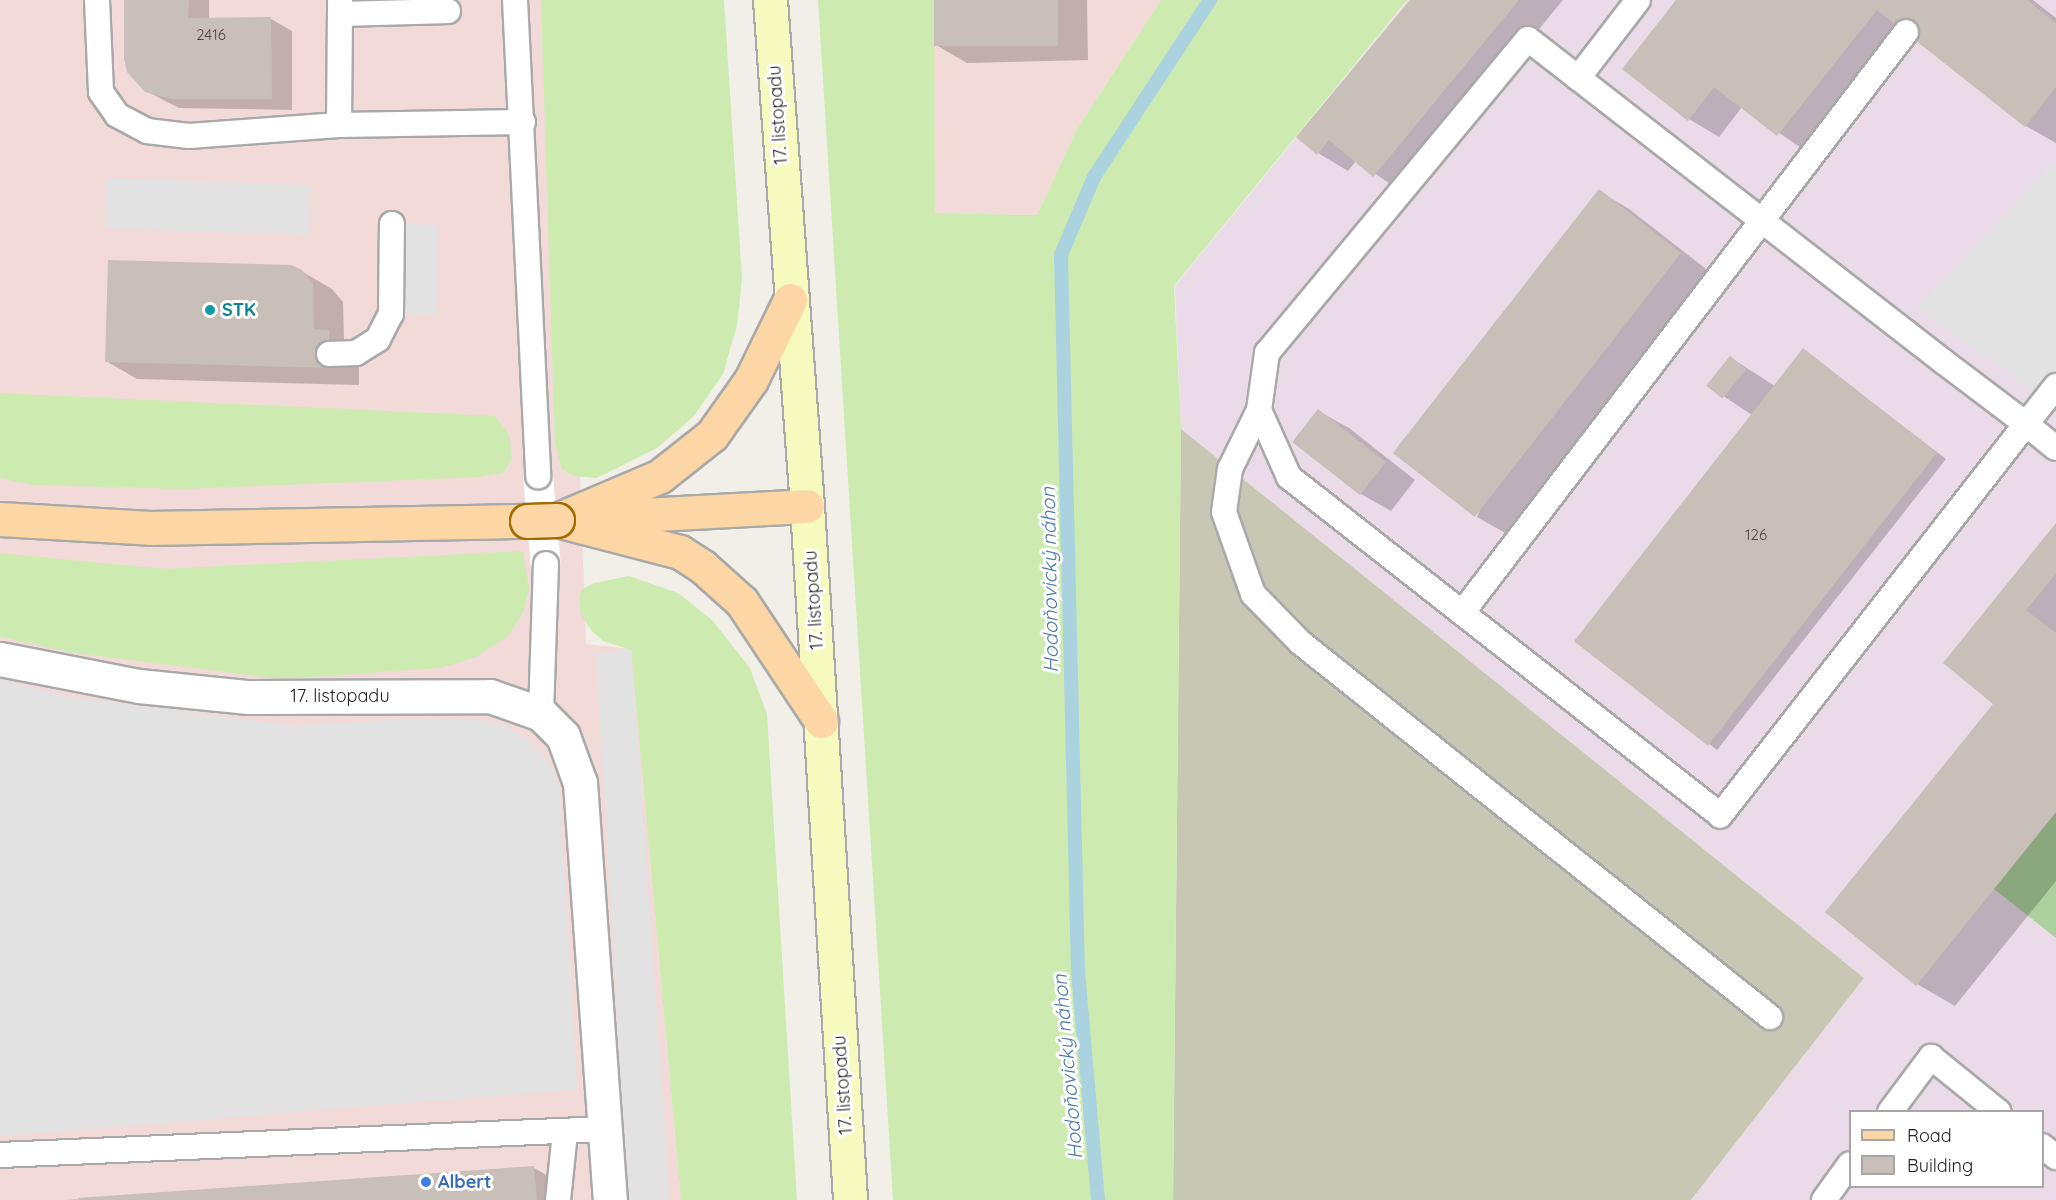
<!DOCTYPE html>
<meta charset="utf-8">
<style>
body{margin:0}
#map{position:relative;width:2056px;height:1200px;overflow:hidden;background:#f2efe9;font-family:Quicksand,sans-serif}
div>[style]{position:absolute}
.commercial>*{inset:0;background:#f2dad9}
.industrial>*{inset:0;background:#ebdbe8}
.construction>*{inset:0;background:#c7c7b4}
.grass>*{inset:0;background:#cdebb0}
.forest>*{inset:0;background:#add19e}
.parking>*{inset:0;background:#e2e2e2;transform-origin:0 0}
.pier>*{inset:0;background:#fff;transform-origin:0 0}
.shadow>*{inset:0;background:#0003}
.stream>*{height:14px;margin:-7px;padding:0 7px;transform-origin:7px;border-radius:7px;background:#aad3df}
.building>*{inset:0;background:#c7bfb8;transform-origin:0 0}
.roads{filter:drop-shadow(2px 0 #a9a9a9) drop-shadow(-2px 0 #a9a9a9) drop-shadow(0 2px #a9a9a9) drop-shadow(0 -2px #a9a9a9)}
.lane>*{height:24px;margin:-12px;padding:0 12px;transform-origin:12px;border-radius:12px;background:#fff}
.street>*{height:33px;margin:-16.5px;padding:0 16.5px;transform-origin:16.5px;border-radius:16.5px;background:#fff}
.secondary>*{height:33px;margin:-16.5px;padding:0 16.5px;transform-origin:16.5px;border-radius:16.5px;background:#f7fabf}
.primary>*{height:33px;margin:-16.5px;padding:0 16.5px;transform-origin:16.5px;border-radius:16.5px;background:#fcd6a4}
.bridges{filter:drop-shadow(2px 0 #a06b00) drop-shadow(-2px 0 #a06b00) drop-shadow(0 2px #a06b00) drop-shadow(0 -2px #a06b00)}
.primary-bridge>*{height:33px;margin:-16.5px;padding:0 16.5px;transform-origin:16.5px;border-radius:16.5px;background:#fcd6a4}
.dots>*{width:16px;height:16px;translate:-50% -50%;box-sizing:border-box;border:3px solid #fff;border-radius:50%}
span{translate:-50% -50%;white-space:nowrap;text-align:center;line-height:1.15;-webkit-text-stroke:6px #fff;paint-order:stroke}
.number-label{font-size:15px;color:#4b4948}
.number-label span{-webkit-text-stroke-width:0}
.street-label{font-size:18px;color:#222}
.culture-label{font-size:18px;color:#0d838f;font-weight:700}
.left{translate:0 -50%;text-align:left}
.shop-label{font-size:18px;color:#366cbe;font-weight:700}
.water-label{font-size:20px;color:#4a7aab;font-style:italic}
.legend{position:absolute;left:1849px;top:1110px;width:195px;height:78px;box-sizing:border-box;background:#fff;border:2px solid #a7a7a7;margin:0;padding:8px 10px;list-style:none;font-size:18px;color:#222}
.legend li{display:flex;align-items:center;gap:12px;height:30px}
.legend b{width:30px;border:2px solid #a7a7a7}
</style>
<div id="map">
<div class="commercial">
<i style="clip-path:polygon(0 0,563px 0,586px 644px,631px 649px,681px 1200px,0 1200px)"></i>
<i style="clip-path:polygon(934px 0,1161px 0,1077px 129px,1037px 215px,935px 213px)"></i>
</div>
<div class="industrial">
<i style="clip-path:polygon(evenodd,1408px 0,2056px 0,2056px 1200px,1691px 1200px,1864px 978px,1181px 429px,1175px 286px,1408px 0,1850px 1112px,2042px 1112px,2042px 1186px,1850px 1186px,1850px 1112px)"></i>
</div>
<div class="construction">
<i style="clip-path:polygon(1181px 429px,1864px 978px,1691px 1200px,1173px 1200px)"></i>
</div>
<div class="grass">
<i style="clip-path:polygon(541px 0,724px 0,742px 279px,737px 325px,723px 374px,694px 416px,657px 448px,597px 478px,574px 476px,562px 469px,555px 443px)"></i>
<i style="clip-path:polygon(818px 0,934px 0,935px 213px,1037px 215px,1077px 129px,1161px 0,1407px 0,1174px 286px,1181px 429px,1173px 1200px,893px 1200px)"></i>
<i style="clip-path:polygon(0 393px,495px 416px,510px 436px,511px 460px,504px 472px,478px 477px,185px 489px,33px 485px,0 478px)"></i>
<i style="clip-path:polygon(523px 551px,529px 589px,523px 613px,508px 636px,476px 657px,441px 668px,280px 679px,75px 653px,0 637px,0 553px,163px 569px)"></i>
<i style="clip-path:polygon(629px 576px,678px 593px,712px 620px,750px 668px,767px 714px,797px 1200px,681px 1200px,631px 650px,603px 641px,592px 631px,581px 615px,579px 601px,581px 590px,594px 583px)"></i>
</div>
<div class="forest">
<i style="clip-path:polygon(2056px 812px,2056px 938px,1994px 889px)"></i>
</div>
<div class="parking">
<i style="clip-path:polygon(2056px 159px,2056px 408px,1917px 308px)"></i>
<i style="left:106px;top:178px;width:205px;height:50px;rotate:2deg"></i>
<i style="left:392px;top:224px;width:46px;height:90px;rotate:1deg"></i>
<i style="clip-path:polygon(631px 649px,670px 1200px,630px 1200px,621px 1085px,596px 654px)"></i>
<i style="clip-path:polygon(0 679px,63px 696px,294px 726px,410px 719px,481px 720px,507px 725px,534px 746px,554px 770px,560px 791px,577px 1089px,0 1136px)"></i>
</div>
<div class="pier">
<i style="left:553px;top:475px;width:89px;height:30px;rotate:85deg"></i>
</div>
<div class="shadow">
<i style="clip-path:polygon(125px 0,209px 0,209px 19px,271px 19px,292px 31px,292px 110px,179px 108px,146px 91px)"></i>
<i style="clip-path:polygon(935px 0,1087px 0,1088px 60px,967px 63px,936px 45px)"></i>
<i style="clip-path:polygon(1412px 0,1563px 0,1404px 193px,1356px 161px,1348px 171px,1318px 153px)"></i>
<i style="clip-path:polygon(1678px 0,2033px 0,2056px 18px,2056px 143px,2026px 126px,1905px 30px,1807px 152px,1742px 107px,1719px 137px,1689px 119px)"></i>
<i style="clip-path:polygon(1599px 191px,1629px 209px,1710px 272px,1507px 534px,1477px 517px)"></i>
<i style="clip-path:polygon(301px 271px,332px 289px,343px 302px,344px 340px,359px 348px,359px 385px,137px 379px,106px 361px)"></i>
<i style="clip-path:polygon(1803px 350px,1946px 459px,1717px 750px,1575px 641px,1752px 415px,1708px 386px,1731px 358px,1775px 386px)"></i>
<i style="clip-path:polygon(1318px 411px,1349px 428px,1415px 480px,1391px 511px,1361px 494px,1294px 442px)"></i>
<i style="clip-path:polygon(2056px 525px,2056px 881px,1955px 1006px,1917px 984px,1995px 704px,1945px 663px)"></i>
<i style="clip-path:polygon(534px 1168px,564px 1185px,565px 1200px,67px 1200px)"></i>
</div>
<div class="stream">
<i style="left:1098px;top:1200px;width:229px;rotate:-95deg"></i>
<i style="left:1078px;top:972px;width:717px;rotate:-91.36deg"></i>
<i style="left:1061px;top:255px;width:85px;rotate:-67.1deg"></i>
<i style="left:1094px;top:177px;width:212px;rotate:-56.8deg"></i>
</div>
<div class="building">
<i style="clip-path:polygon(124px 0,189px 0,188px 18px,271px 17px,272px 99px,171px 99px,145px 92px,127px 72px,124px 59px)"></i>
<i style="left:934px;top:0;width:124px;height:46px"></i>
<i style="clip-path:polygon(1410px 0,1519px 0,1373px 177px,1329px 140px,1317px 155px,1296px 137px)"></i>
<i style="clip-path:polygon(1676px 0,2027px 0,2056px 23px,2056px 87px,2025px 127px,1877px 10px,1777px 136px,1714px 87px,1688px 121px,1622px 69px)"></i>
<i style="left:1599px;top:189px;width:104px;height:335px;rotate:38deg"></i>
<i style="clip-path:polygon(108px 260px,291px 265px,302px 270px,313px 283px,314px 329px,329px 330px,329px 368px,105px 362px)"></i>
<i style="left:1803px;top:348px;width:170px;height:372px;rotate:38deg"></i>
<i style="left:1730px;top:356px;width:21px;height:38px;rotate:39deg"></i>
<i style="left:1318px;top:409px;width:86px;height:42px;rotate:38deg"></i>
<i style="clip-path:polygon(2056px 523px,2056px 574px,2026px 610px,2056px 633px,2056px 812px,1916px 986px,1825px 912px,1993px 704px,1943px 663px)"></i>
<i style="clip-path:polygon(534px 1166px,537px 1200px,78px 1200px,78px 1198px)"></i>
</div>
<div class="roads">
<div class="lane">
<i style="left:97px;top:0;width:92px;rotate:87.5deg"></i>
<i style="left:101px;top:92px;width:28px;rotate:55deg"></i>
<i style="left:117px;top:115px;width:34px;rotate:28deg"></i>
<i style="left:147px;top:131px;width:42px;rotate:6.8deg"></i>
<i style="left:189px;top:136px;width:150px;rotate:-4.2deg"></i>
<i style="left:339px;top:125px;width:184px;rotate:-0.9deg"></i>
<i style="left:515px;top:0;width:477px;rotate:87.2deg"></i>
<i style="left:342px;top:14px;width:106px;rotate:-1.6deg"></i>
<i style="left:1578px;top:78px;width:98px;rotate:-52.4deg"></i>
<i style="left:339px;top:125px;width:125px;rotate:-89.5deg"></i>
<i style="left:329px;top:354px;width:27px;rotate:-2deg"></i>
<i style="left:356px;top:353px;width:26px;rotate:-32deg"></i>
<i style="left:378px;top:339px;width:28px;rotate:-63deg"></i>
<i style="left:391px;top:314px;width:90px;rotate:-89.4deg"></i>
<i style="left:2056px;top:386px;width:48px;rotate:128.3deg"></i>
<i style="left:2026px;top:424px;width:497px;rotate:128deg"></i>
<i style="left:1720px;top:815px;width:548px;rotate:-141.9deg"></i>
<i style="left:1289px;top:477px;width:73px;rotate:-114.1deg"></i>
<i style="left:1259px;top:410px;width:58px;rotate:-82deg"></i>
<i style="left:1267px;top:353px;width:408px;rotate:-50.3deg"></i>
<i style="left:1528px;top:39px;width:527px;rotate:37.83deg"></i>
<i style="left:1944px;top:362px;width:103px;rotate:37.1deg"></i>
<i style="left:2026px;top:424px;width:38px;rotate:39deg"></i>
<i style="left:1259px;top:410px;width:66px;rotate:116.2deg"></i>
<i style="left:1230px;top:469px;width:43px;rotate:97.9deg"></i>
<i style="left:1224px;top:512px;width:87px;rotate:70.5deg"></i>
<i style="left:1253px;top:594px;width:69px;rotate:45.6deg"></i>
<i style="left:1301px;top:643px;width:600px;rotate:38.57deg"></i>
<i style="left:1462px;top:613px;width:731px;rotate:-52.61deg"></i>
<i style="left:541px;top:714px;width:150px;rotate:-88.1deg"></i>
<i style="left:1890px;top:1112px;width:69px;rotate:-53.3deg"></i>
<i style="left:1931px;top:1057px;width:87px;rotate:39deg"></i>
<i style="left:2042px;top:1146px;width:18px;rotate:38deg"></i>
<i style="left:0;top:1155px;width:606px;rotate:-2.46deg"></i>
<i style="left:558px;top:1200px;width:68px;rotate:-84.1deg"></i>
<i style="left:1824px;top:1200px;width:44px;rotate:-54.2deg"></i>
</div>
<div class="street">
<i style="left:0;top:659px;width:142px;rotate:11deg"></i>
<i style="left:139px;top:686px;width:110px;rotate:5.8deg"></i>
<i style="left:248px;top:697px;width:242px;rotate:-0.2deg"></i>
<i style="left:490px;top:696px;width:54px;rotate:19.4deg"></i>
<i style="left:541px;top:714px;width:31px;rotate:45deg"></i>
<i style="left:563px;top:736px;width:50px;rotate:70.1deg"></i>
<i style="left:580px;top:783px;width:418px;rotate:85.9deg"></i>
</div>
<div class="secondary">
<i style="left:770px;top:0;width:507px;rotate:85.82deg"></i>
<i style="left:807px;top:506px;width:695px;rotate:86.45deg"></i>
</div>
<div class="primary">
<i style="left:585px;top:518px;width:222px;rotate:-3.1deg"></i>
<i style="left:0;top:519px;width:150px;rotate:3.4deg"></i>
<i style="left:150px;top:528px;width:377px;rotate:-1.1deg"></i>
<i style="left:557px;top:520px;width:127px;rotate:14.6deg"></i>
<i style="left:680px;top:552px;width:27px;rotate:33deg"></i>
<i style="left:703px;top:567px;width:52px;rotate:41.9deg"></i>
<i style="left:742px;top:602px;width:143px;rotate:56.4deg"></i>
<i style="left:557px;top:520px;width:112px;rotate:-23.1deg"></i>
<i style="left:660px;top:476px;width:66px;rotate:-38.3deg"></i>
<i style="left:712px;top:435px;width:67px;rotate:-54.7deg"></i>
<i style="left:751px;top:380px;width:89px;rotate:-64deg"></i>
</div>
</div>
<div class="bridges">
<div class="primary-bridge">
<i style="left:527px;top:521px;width:30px;rotate:-2deg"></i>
</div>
</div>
<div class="dots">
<i style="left:210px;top:310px;background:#0f9aa8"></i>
<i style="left:426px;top:1182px;background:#3f7fe0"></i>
</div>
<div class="number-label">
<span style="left:211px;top:35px">2416</span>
<span style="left:1756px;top:535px">126</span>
</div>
<div class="street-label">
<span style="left:778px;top:115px;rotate:-94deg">17. listopadu</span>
<span style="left:814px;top:600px;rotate:-94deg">17. listopadu</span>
<span style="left:340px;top:696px">17. listopadu</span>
<span style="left:843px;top:1085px;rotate:-94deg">17. listopadu</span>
</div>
<div class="culture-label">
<span class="left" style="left:222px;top:310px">STK</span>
</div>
<div class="shop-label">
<span class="left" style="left:438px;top:1182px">Albert</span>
</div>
<div class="water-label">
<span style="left:1049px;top:580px;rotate:-91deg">Hodoňovický náhon</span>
<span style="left:1067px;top:1067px;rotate:-95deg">Hodoňovický náhon</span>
</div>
<ul class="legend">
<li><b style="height:8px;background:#fcd6a4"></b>Road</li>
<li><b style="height:16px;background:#c7bfb8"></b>Building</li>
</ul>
</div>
